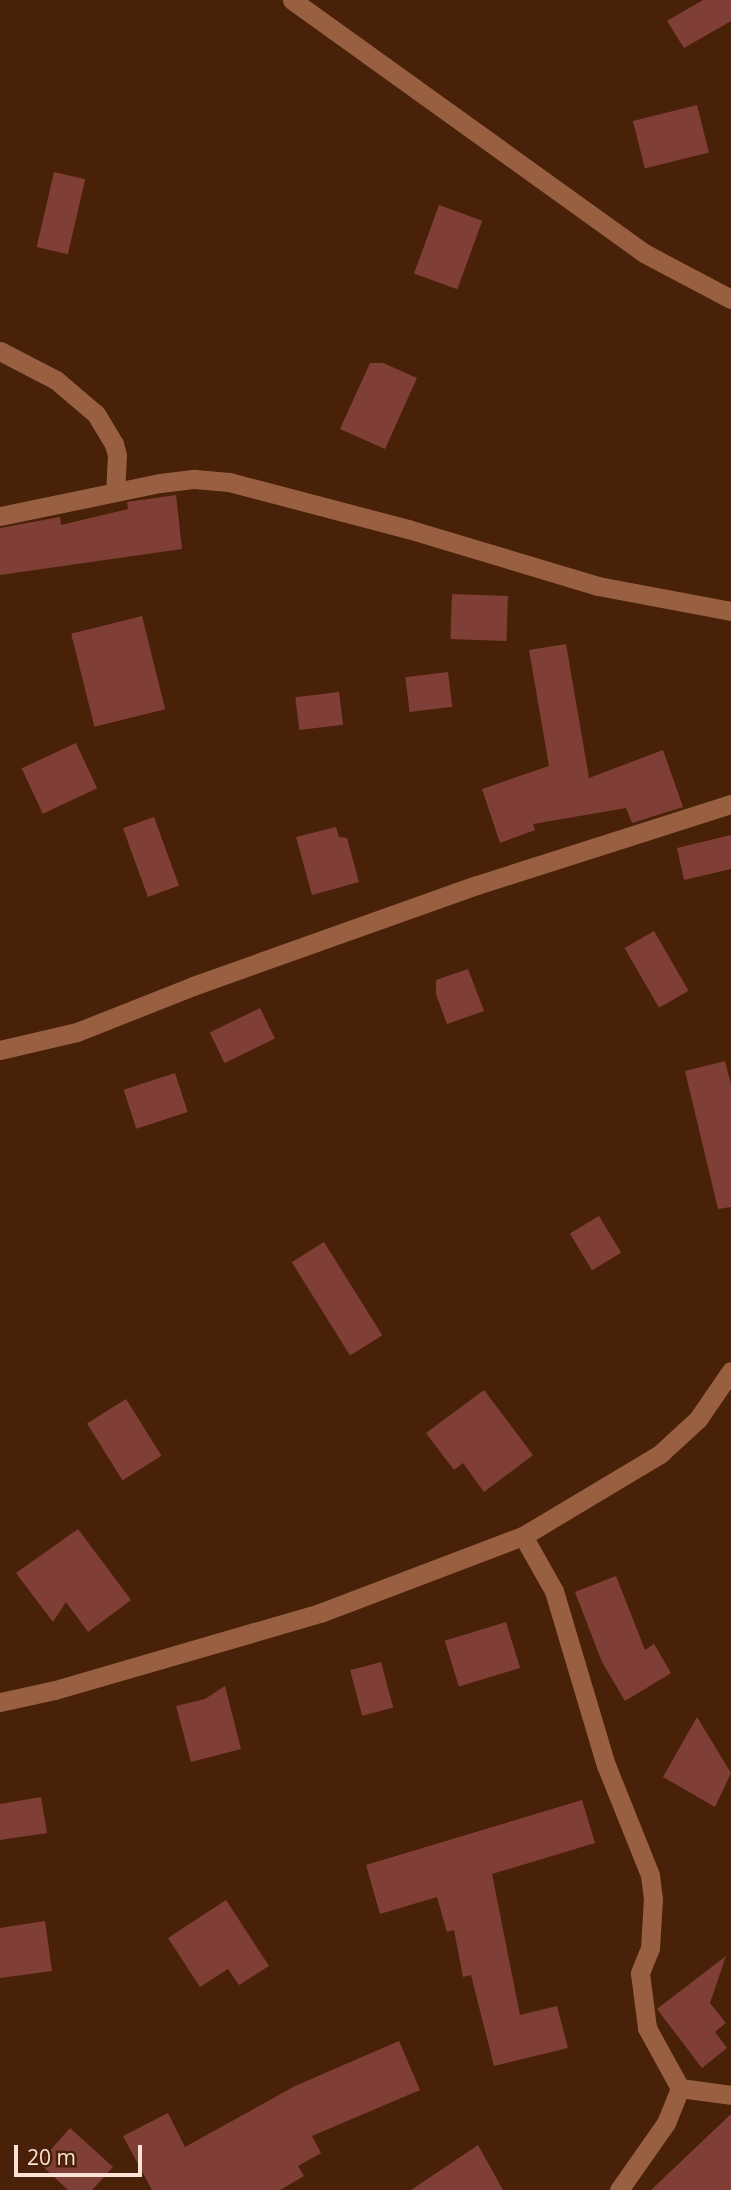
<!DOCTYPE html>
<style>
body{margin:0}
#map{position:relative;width:731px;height:2190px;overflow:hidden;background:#492109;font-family:"Open Sans",sans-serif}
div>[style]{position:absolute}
.building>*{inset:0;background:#803f36;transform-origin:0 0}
.minor>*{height:19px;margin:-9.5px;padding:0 9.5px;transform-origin:9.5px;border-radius:9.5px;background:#986041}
span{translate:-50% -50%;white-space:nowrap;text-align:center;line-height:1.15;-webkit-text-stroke:5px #492109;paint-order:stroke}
.scale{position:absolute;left:14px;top:2145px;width:128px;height:32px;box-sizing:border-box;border:4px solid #fce2d4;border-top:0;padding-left:9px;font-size:21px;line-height:24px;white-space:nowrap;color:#fce2d4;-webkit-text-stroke:5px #492109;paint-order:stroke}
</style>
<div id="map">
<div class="building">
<i style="clip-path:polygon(703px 0,731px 0,731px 21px,684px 48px,667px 21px)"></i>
<i style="left:697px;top:105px;width:49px;height:66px;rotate:76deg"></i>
<i style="left:54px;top:172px;width:32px;height:77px;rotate:13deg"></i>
<i style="left:439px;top:205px;width:46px;height:73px;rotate:20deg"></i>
<i style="clip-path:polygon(370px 363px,383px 363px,417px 378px,385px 449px,340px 429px)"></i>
<i style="clip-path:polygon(176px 495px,182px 549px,0 575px,0 528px,60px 517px,61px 525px,128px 509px,127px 502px)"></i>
<i style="left:452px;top:594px;width:56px;height:45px;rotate:2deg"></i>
<i style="left:142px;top:616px;width:96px;height:73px;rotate:76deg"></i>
<i style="clip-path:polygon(566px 644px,589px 778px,663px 750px,683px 807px,632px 823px,626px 808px,533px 824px,535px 830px,500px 843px,482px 789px,549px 766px,529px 650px)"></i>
<i style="left:448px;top:672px;width:35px;height:43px;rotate:83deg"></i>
<i style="left:339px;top:692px;width:33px;height:44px;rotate:83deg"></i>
<i style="left:76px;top:743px;width:50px;height:60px;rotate:65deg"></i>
<i style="left:154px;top:817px;width:73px;height:33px;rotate:70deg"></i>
<i style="clip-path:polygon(336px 827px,339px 837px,347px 838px,359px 882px,312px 895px,296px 837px)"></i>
<i style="clip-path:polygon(731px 835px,731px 869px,684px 880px,677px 848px)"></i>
<i style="left:654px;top:931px;width:69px;height:34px;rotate:60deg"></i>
<i style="clip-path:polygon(468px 969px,484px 1011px,447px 1024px,436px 994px,436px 980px)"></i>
<i style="left:260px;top:1008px;width:34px;height:56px;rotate:64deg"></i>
<i style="clip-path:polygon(725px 1061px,731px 1084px,731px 1207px,718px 1209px,685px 1071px)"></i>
<i style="left:175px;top:1073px;width:41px;height:54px;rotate:72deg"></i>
<i style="left:599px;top:1216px;width:43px;height:34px;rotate:59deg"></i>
<i style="left:324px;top:1242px;width:110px;height:38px;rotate:58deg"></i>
<i style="clip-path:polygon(484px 1390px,533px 1455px,484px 1492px,463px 1463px,454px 1470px,426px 1433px)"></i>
<i style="left:126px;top:1399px;width:67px;height:46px;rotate:58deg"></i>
<i style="clip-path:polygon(78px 1529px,131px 1600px,88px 1632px,66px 1602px,53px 1622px,16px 1573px)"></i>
<i style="clip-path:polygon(616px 1576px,645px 1650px,654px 1644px,671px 1673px,625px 1701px,602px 1662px,575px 1592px)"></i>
<i style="left:506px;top:1622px;width:48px;height:64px;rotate:73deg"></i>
<i style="left:381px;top:1662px;width:47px;height:32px;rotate:75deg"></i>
<i style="clip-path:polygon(225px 1686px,241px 1749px,191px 1762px,176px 1706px,205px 1699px)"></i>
<i style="clip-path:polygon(697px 1717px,731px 1773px,715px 1807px,663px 1777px)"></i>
<i style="clip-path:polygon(41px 1797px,47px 1833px,0 1840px,0 1804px)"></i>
<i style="clip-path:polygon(582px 1800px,595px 1843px,492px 1874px,520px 2015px,557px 2006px,568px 2048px,494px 2066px,471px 1975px,463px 1977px,454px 1930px,447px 1932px,437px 1897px,380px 1914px,366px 1865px)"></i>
<i style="clip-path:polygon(226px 1900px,269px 1966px,239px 1985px,228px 1969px,200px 1987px,168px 1938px)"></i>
<i style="clip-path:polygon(45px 1921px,52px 1971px,0 1978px,0 1928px)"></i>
<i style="clip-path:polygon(726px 1956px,710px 2003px,726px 2023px,715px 2032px,727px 2048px,702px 2068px,657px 2009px)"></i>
<i style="clip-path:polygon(399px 2041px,420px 2090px,312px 2136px,321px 2153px,298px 2166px,304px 2176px,280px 2190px,152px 2190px,123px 2136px,168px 2113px,185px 2147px,295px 2086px)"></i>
<i style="clip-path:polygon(731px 2114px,731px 2190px,651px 2190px)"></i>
<i style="clip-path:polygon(70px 2128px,113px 2167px,92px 2190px,68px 2190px,39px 2163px)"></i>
<i style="clip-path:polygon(478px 2145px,503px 2190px,411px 2190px)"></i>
</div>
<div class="minor">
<i style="left:292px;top:0;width:433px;rotate:35.7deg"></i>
<i style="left:644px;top:253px;width:98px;rotate:27.9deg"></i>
<i style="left:0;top:351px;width:63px;rotate:27.4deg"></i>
<i style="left:56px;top:380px;width:52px;rotate:40.4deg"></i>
<i style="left:96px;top:414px;width:35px;rotate:59deg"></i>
<i style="left:114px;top:444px;width:11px;rotate:75deg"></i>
<i style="left:117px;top:455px;width:37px;rotate:93deg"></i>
<i style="left:0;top:516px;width:163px;rotate:-11.7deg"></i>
<i style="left:160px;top:483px;width:35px;rotate:-7deg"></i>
<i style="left:195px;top:479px;width:34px;rotate:5deg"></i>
<i style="left:229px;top:482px;width:185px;rotate:14.7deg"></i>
<i style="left:408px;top:529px;width:198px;rotate:16.7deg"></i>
<i style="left:598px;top:586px;width:135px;rotate:10.6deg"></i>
<i style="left:0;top:1050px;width:79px;rotate:-13.2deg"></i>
<i style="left:77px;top:1032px;width:125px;rotate:-21.6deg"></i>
<i style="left:193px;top:986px;width:301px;rotate:-19.6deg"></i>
<i style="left:477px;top:885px;width:267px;rotate:-17.7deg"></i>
<i style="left:523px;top:1536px;width:63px;rotate:60.6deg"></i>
<i style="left:554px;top:1591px;width:182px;rotate:73.4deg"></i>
<i style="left:606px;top:1765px;width:118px;rotate:68.2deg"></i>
<i style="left:650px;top:1875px;width:23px;rotate:83deg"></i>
<i style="left:653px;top:1898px;width:50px;rotate:93.4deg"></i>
<i style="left:650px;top:1948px;width:27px;rotate:112deg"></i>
<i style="left:640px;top:1973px;width:55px;rotate:82.7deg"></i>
<i style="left:647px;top:2028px;width:68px;rotate:61.2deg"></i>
<i style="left:680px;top:2088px;width:51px;rotate:7.8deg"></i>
<i style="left:0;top:1702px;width:56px;rotate:-12.3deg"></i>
<i style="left:55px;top:1690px;width:276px;rotate:-16.2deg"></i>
<i style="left:320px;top:1613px;width:217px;rotate:-20.8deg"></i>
<i style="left:523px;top:1536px;width:160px;rotate:-30.9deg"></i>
<i style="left:660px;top:1454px;width:52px;rotate:-42.6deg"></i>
<i style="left:698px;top:1419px;width:58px;rotate:-55.5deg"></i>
<i style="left:619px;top:2190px;width:82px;rotate:-55deg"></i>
<i style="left:666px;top:2123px;width:38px;rotate:-68deg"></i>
</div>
<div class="scale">20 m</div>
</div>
